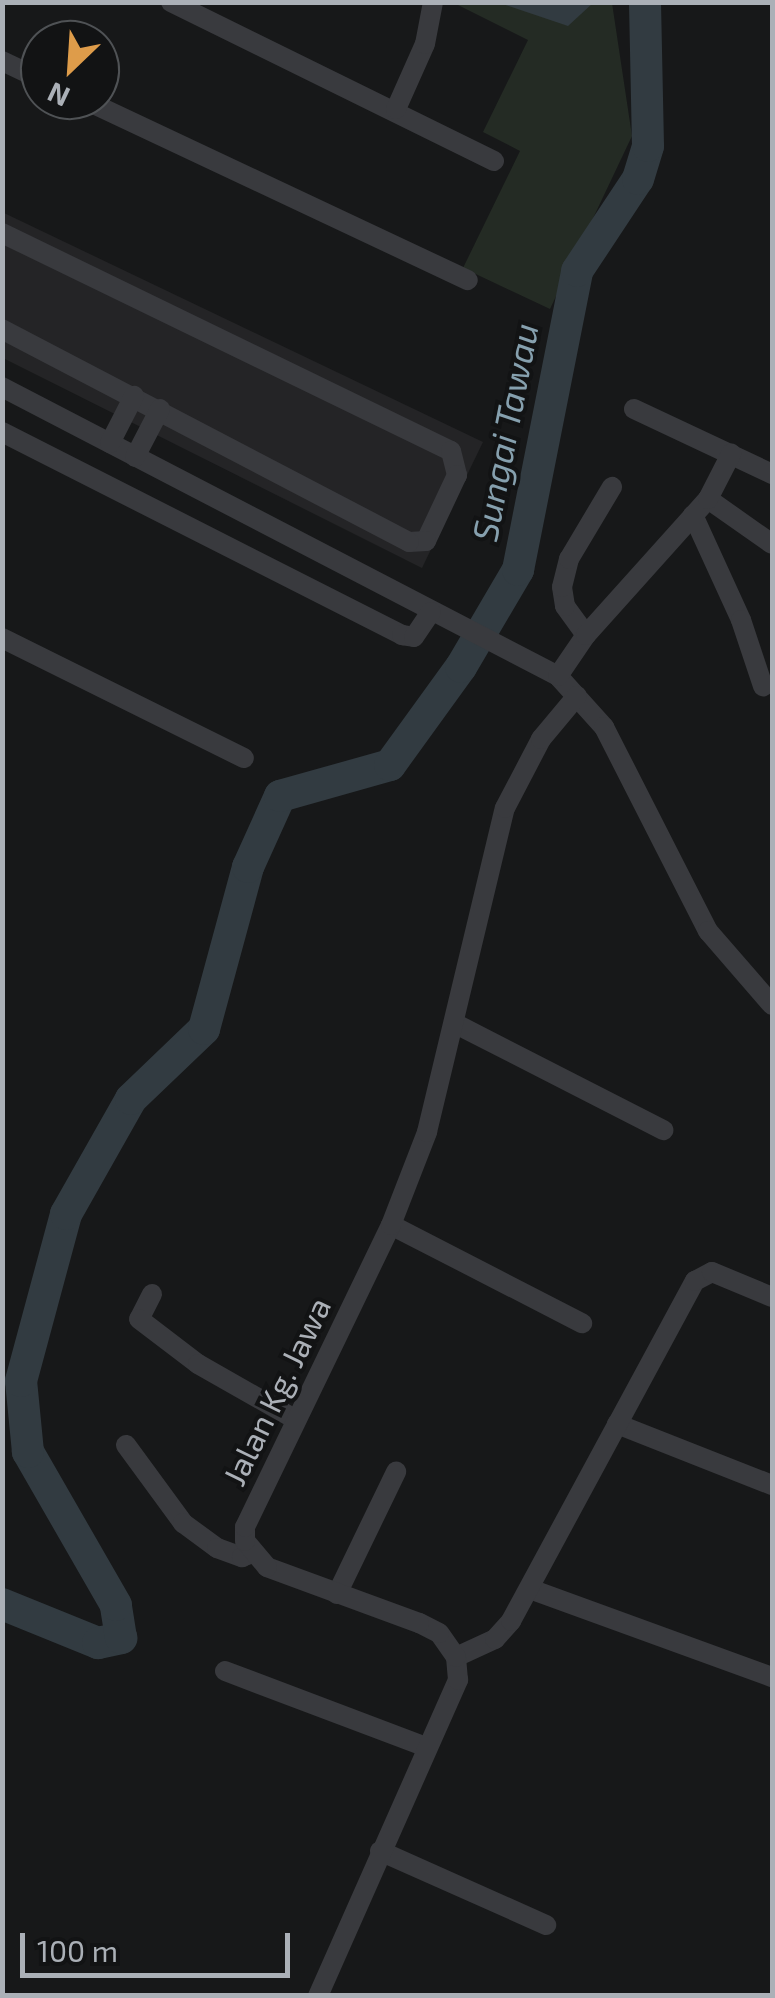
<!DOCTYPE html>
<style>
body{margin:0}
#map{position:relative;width:775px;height:1998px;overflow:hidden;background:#171819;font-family:"Exo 2",sans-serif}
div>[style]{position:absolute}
.built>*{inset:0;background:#242426}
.green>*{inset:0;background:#242b24}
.water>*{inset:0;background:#323b41}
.river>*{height:32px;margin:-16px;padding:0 16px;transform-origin:16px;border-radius:16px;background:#323b41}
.minor>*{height:20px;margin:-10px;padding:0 10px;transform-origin:10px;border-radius:10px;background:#393a3e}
span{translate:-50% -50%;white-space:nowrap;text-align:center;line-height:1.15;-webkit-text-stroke:8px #121314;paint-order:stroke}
.street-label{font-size:32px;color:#abb0b7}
.water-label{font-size:35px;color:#86a0ae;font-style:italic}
.frame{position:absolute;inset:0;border:5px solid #abb0b7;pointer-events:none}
.north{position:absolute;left:20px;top:20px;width:100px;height:100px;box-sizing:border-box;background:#121314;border:2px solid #4f5255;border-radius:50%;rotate:205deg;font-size:28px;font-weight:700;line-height:40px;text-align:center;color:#abb0b7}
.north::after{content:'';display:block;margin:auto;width:35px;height:45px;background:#de9c4a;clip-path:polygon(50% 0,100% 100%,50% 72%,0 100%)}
.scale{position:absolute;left:20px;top:1933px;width:270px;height:45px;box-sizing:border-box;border:5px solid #abb0b7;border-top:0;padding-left:12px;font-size:30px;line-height:35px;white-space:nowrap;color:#abb0b7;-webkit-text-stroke:8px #121314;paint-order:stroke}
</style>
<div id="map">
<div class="built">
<i style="clip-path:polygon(2px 212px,483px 442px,422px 568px,3px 358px)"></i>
</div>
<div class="green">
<i style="clip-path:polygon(452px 2px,612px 3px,632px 136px,550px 309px,463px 268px,520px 151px,483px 132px,528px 40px)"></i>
</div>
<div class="water">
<i style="clip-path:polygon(500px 3px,593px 3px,568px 26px)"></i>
</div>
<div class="river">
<i style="left:2px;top:1604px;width:104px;rotate:22.1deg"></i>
<i style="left:98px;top:1643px;width:24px;rotate:-12deg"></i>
<i style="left:121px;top:1638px;width:33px;rotate:-99deg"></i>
<i style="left:116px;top:1605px;width:177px;rotate:-119.9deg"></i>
<i style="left:28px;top:1452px;width:71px;rotate:-95.6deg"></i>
<i style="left:21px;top:1381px;width:173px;rotate:-74.9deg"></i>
<i style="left:66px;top:1214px;width:132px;rotate:-60.5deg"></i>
<i style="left:131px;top:1099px;width:101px;rotate:-43.8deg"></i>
<i style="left:204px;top:1029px;width:168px;rotate:-74.8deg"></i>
<i style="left:248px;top:867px;width:78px;rotate:-65.7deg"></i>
<i style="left:280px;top:796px;width:114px;rotate:-15.7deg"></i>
<i style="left:390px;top:765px;width:121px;rotate:-54.1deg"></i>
<i style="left:461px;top:667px;width:113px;rotate:-59.6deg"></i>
<i style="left:518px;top:570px;width:305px;rotate:-78.8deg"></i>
<i style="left:577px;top:271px;width:110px;rotate:-56.5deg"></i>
<i style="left:638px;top:179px;width:34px;rotate:-73deg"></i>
<i style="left:648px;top:146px;width:144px;rotate:-91.2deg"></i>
</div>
<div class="minor">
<i style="left:171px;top:2px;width:360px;rotate:26.2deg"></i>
<i style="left:2px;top:61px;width:42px;rotate:25.3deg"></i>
<i style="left:85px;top:100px;width:423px;rotate:25.2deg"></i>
<i style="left:396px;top:109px;width:71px;rotate:-66deg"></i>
<i style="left:425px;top:44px;width:43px;rotate:-79.2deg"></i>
<i style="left:2px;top:233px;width:499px;rotate:25.9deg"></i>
<i style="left:451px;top:451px;width:25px;rotate:76deg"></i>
<i style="left:457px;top:475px;width:73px;rotate:115.2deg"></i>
<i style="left:426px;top:541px;width:17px;rotate:177deg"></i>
<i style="left:409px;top:542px;width:459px;rotate:-152.4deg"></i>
<i style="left:2px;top:387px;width:627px;rotate:27.46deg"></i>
<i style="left:558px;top:676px;width:69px;rotate:48deg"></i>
<i style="left:604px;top:727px;width:229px;rotate:63deg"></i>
<i style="left:708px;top:931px;width:98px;rotate:49.1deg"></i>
<i style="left:634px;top:409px;width:153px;rotate:25.2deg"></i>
<i style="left:2px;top:432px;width:449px;rotate:26.9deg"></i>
<i style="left:402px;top:635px;width:12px;rotate:9deg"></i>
<i style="left:414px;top:637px;width:30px;rotate:-56deg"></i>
<i style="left:110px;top:443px;width:53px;rotate:-62.9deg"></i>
<i style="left:135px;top:457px;width:54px;rotate:-62.5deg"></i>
<i style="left:708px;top:499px;width:78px;rotate:35.1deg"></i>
<i style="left:693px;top:515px;width:115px;rotate:65.4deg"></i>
<i style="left:741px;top:620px;width:70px;rotate:71.6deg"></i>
<i style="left:586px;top:635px;width:36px;rotate:-126deg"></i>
<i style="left:565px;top:606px;width:19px;rotate:-99deg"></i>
<i style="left:562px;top:587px;width:29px;rotate:-76deg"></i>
<i style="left:569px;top:559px;width:84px;rotate:-59.2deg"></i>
<i style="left:2px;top:638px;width:270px;rotate:26.4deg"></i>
<i style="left:558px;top:676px;width:50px;rotate:-55.7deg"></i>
<i style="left:586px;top:635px;width:183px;rotate:-48.1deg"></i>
<i style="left:708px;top:499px;width:51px;rotate:-62.9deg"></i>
<i style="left:456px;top:1024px;width:233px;rotate:27.1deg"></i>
<i style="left:391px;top:1225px;width:215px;rotate:27.2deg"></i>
<i style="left:152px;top:1294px;width:28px;rotate:117deg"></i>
<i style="left:139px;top:1319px;width:74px;rotate:37.3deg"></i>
<i style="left:198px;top:1364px;width:112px;rotate:29.6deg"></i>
<i style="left:617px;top:1424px;width:167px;rotate:21.5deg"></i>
<i style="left:126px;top:1445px;width:97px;rotate:53.8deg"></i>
<i style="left:183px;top:1523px;width:42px;rotate:36.3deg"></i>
<i style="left:217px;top:1548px;width:27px;rotate:20deg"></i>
<i style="left:242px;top:1557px;width:11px;rotate:-22deg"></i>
<i style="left:530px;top:1589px;width:258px;rotate:20deg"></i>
<i style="left:337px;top:1594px;width:136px;rotate:-64.2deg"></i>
<i style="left:456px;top:1657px;width:43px;rotate:-24.8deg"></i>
<i style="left:495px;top:1639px;width:24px;rotate:-48deg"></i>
<i style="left:511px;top:1621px;width:387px;rotate:-61.6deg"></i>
<i style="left:695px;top:1281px;width:19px;rotate:-28deg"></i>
<i style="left:712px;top:1272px;width:65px;rotate:22.6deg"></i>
<i style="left:225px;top:1671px;width:215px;rotate:20.7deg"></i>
<i style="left:380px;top:1851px;width:182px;rotate:24deg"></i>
<i style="left:318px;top:1996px;width:346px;rotate:-66.1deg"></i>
<i style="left:458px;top:1680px;width:23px;rotate:-95deg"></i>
<i style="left:456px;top:1657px;width:29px;rotate:-125deg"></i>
<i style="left:439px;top:1633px;width:22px;rotate:-153deg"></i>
<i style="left:419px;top:1623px;width:162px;rotate:-159.8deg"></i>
<i style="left:267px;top:1567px;width:34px;rotate:-130deg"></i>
<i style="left:245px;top:1541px;width:14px;rotate:-90deg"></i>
<i style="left:245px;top:1527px;width:335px;rotate:-64.2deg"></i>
<i style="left:391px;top:1225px;width:100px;rotate:-68.8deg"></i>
<i style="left:427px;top:1132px;width:333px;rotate:-76.5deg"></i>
<i style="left:505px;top:808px;width:78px;rotate:-62.4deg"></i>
<i style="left:541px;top:739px;width:56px;rotate:-50.1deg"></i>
</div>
<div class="street-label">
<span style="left:276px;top:1391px;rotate:-64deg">Jalan Kg. Jawa</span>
</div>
<div class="water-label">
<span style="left:504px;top:432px;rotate:-79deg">Sungai Tawau</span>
</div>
<div class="frame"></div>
<div class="north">N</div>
<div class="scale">100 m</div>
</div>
